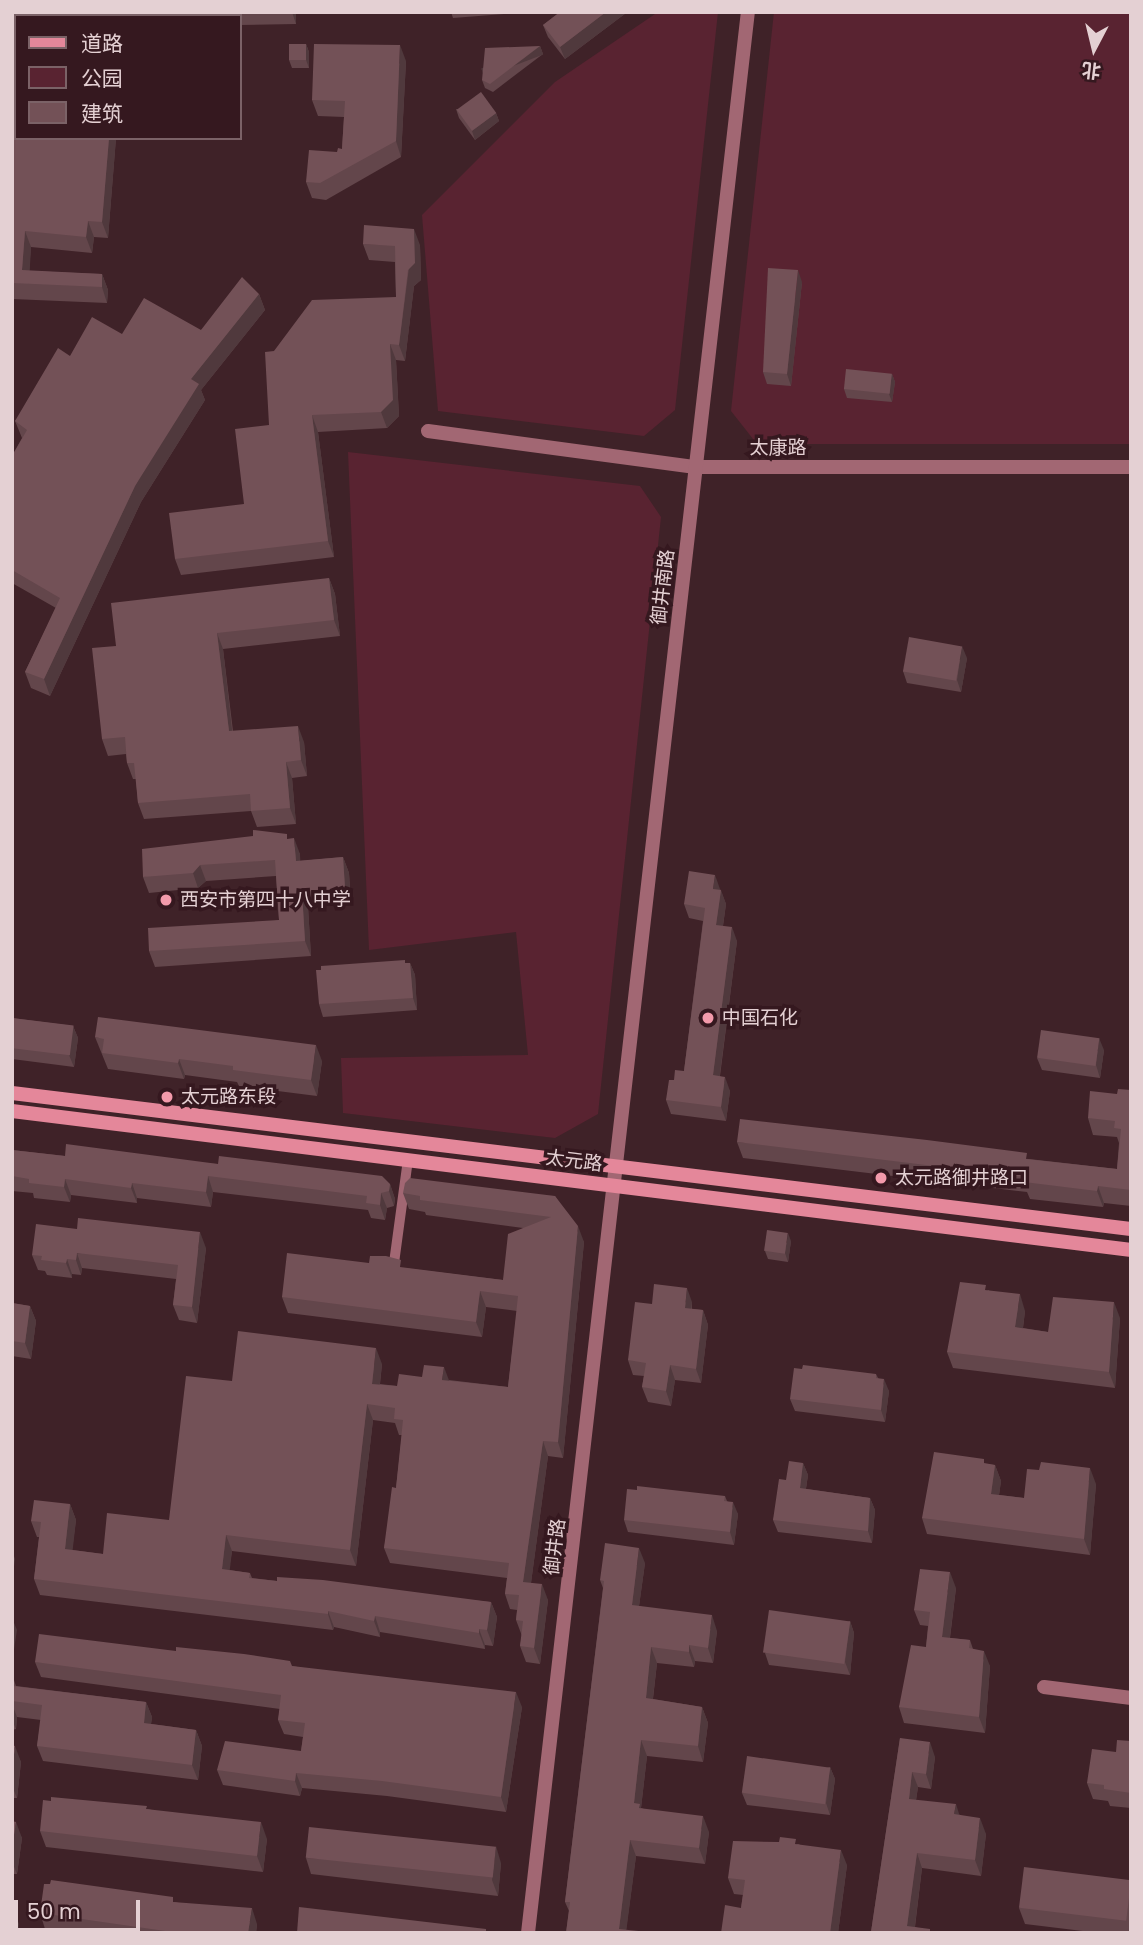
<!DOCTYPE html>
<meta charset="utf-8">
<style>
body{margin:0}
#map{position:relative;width:1143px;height:1945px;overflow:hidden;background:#3f2228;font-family:Poppins,"Noto Sans SC",sans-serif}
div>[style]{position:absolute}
.green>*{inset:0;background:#592331}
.service>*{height:10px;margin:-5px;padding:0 5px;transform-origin:5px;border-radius:5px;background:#a26773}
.minor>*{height:14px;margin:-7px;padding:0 7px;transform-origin:7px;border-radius:7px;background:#a26773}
.tertiary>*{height:14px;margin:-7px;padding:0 7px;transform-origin:7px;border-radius:7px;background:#a26773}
.secondary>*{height:14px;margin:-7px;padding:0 7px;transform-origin:7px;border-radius:7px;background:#e4879a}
.wall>*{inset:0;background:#63464b}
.shaded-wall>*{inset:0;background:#50393d;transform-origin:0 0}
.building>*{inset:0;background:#735157;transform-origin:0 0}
.dots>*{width:19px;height:19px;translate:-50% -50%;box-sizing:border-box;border:4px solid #35181f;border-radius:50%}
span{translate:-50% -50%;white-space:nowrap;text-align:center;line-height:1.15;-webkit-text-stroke:7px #35181f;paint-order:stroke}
.street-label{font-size:19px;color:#e4d0d3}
.poi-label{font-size:19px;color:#e4d0d3}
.left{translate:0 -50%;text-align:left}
.frame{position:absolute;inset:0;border:14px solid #e4d0d3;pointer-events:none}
.legend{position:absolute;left:14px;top:14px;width:228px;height:126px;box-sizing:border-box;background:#35181f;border:2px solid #7b6267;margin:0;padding:9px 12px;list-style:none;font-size:21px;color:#e4d0d3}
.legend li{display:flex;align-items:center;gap:14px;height:35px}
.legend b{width:35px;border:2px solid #7b6267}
.north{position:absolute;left:1059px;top:14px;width:70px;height:70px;-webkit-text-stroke:5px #35181f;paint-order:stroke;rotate:187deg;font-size:19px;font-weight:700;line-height:28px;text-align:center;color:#e4d0d3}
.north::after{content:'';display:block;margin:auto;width:24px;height:32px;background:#e4d0d3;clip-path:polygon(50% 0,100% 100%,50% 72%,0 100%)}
.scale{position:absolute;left:14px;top:1900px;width:126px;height:32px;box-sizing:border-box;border:4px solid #e4d0d3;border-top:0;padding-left:9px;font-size:21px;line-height:24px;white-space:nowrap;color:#e4d0d3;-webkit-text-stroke:5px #35181f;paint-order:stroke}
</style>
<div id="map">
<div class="green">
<i style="clip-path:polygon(658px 12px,718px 12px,675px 410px,644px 436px,438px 411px,422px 215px,555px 82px)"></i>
<i style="clip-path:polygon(774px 12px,1131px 12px,1131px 444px,757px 444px,731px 411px)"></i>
<i style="clip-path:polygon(348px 452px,640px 486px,661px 517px,598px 1114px,555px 1138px,343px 1113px,341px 1058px,528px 1055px,516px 932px,369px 950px)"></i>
</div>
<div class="service">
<i style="left:394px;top:1263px;width:104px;rotate:-82.3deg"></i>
</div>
<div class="minor">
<i style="left:1044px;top:1687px;width:88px;rotate:7.2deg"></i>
</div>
<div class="tertiary">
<i style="left:428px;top:431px;width:270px;rotate:7.7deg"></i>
<i style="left:696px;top:467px;width:435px"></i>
<i style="left:528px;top:1933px;width:1934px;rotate:-83.47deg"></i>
</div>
<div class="secondary">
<i style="left:12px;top:1093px;width:1127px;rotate:6.93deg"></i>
<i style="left:12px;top:1111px;width:1128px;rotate:7.08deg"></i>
</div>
<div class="wall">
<i style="clip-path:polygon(103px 12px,296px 12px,296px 24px,240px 25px,240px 16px,104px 16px)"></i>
<i style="clip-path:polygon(451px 12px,504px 12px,504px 14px,453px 18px)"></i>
<i style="clip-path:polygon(560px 12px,625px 12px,626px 13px,565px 59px,548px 37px,543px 25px)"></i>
<i style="clip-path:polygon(306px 44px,309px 52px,309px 68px,292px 68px,289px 60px)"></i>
<i style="clip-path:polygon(540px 46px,543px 54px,493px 92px,485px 88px,482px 80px)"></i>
<i style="clip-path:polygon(12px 47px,16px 138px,116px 138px,108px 238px,94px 237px,92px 253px,31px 247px,29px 271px,102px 274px,108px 290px,107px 303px,12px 299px)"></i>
<i style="clip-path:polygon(406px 61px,401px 157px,326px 200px,312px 198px,306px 182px,342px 149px,344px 117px,318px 116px,312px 100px)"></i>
<i style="clip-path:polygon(456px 109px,496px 113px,499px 121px,475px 140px,459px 118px)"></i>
<i style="clip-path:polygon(363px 244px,420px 245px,421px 280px,414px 286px,405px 361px,396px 360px,399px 416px,387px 428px,318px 432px,334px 557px,181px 575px,175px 559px,244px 504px,269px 425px,274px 351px,396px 297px,395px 262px,369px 260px)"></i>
<i style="clip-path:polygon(802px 282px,791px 386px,767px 384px,763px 372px)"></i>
<i style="clip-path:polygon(259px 294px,265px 310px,201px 390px,205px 400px,141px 502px,50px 696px,31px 688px,25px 672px,56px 608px,12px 583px,12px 456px,22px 438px,15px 421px,70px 356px,122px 334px,201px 330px)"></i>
<i style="clip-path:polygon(892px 374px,895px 382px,892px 402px,847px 398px,844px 389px)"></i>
<i style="clip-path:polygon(329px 578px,335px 594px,340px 636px,223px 649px,233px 731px,304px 742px,307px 776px,292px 778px,296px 824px,257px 827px,251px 811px,144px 819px,138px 803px,136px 779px,133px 779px,127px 763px,126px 754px,108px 756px,102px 739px,116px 646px)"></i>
<i style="clip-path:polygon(967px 658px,961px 692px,907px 683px,903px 671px)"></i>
<i style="clip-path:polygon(288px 839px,300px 854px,300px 861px,343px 857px,349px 873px,351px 904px,308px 907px,311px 956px,155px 967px,149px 951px,279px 920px,276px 876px,206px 881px,198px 888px,149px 893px,143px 877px)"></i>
<i style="clip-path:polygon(720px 889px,726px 904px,723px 926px,737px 941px,720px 1076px,730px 1091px,726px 1121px,671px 1114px,666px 1100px,674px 1080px,684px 1071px,703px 921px,689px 918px,684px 904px)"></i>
<i style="clip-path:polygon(406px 963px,410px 963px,415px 975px,417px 1010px,323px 1017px,319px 1004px)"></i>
<i style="clip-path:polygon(12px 1018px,73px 1026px,78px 1038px,74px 1067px,12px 1059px)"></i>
<i style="clip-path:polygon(95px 1037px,322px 1061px,317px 1096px,239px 1086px,237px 1082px,185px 1075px,184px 1079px,108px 1069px)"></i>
<i style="clip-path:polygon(1104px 1050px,1100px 1078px,1042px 1070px,1037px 1058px)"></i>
<i style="clip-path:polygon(1131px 1090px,1131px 1206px,1104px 1203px,1103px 1207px,1030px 1199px,1027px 1192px,743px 1158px,737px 1142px,1029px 1159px,1117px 1169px,1119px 1143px,1117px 1137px,1093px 1135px,1088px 1118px,1117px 1094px)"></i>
<i style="clip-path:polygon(12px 1150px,65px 1156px,218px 1164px,390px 1184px,395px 1199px,394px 1206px,387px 1208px,385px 1220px,371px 1218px,368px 1210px,213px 1192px,211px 1207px,137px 1198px,137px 1203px,71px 1195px,70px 1202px,34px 1198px,33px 1193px,12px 1191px)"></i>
<i style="clip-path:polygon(403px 1193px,555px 1196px,584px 1242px,563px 1458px,548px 1456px,531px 1583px,548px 1600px,540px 1664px,526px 1662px,520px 1646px,522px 1636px,516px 1620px,517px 1610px,510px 1609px,505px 1594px,507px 1578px,390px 1563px,384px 1548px,396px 1488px,402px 1435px,399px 1435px,395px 1423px,373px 1420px,356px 1566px,232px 1551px,229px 1570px,250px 1573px,252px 1578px,277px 1581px,491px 1602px,497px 1617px,493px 1646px,485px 1645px,485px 1649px,380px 1632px,380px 1637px,334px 1627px,333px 1630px,40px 1595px,34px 1579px,39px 1537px,37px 1537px,31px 1521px,70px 1504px,76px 1520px,72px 1550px,103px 1554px,169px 1520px,232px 1381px,382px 1364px,380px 1384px,397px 1386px,449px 1380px,508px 1387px,517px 1311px,486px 1307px,482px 1337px,288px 1313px,282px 1297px,403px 1268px,503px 1280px,523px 1228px,426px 1215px,425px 1212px,409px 1209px)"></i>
<i style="clip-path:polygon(791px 1241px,788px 1262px,768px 1259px,765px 1251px)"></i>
<i style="clip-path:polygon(206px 1248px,197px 1323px,179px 1320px,173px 1305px,176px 1279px,82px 1268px,81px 1275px,72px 1274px,72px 1278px,47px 1275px,45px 1271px,38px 1270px,32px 1255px)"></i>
<i style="clip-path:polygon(988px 1290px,1025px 1311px,1023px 1328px,1048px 1332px,1120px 1318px,1115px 1388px,953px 1368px,947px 1352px)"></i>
<i style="clip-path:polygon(692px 1302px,692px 1309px,703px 1310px,708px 1325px,701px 1383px,675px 1380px,671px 1406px,648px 1402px,642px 1387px,644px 1376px,633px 1375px,628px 1360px,652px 1304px)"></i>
<i style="clip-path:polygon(12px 1303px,30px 1306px,36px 1321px,31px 1359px,12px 1356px)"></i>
<i style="clip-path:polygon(876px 1374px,878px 1378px,889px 1391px,885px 1422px,795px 1411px,790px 1399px)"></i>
<i style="clip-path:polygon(803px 1463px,808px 1475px,806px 1489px,870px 1498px,875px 1510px,872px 1543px,778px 1532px,773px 1520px,786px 1480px)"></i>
<i style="clip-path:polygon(986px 1464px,995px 1465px,1001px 1481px,999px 1495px,1024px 1498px,1039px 1470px,1096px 1484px,1090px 1555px,927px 1534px,922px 1518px)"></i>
<i style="clip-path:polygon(725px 1496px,727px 1501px,738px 1514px,734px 1545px,628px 1532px,624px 1520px)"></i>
<i style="clip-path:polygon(645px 1563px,639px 1606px,717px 1631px,713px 1663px,695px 1661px,694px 1667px,657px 1663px,653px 1699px,702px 1707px,708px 1723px,703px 1762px,647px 1756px,641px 1808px,709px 1832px,705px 1864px,636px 1856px,626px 1930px,566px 1933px,569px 1911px,565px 1902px,603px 1588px,600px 1580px)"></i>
<i style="clip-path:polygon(956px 1588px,950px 1638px,970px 1640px,973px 1649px,990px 1666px,985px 1733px,904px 1723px,899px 1707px,926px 1647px,928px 1626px,920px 1625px,914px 1610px)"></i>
<i style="clip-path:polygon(850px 1621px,854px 1633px,850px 1675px,769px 1665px,765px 1653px)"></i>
<i style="clip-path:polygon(35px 1662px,292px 1666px,522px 1707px,506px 1812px,387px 1796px,302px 1788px,300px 1796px,223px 1785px,217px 1770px,301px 1751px,303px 1737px,284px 1734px,278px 1720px,280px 1709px,41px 1677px)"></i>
<i style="clip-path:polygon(12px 1680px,14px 1680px,16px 1686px,146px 1702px,152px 1717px,151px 1724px,196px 1730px,202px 1746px,198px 1780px,43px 1761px,37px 1746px,41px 1720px,17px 1717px,16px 1729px,12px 1730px)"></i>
<i style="clip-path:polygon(900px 1738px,935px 1757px,931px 1789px,918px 1787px,916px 1800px,960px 1815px,986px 1834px,981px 1876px,922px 1868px,915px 1927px,931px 1933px,872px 1933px,871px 1932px)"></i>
<i style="clip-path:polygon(1131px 1741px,1131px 1808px,1110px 1806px,1108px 1801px,1093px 1799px,1087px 1783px,1116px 1752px)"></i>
<i style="clip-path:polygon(12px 1745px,21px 1762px,17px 1798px,12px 1798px)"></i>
<i style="clip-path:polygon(830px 1767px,835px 1779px,830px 1815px,747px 1805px,742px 1793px)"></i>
<i style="clip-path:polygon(148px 1809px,267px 1839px,263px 1872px,46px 1847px,40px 1831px)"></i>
<i style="clip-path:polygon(12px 1821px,22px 1838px,17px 1874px,12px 1874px)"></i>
<i style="clip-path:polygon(798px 1844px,847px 1865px,838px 1933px,721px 1933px,741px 1908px,743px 1895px,734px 1894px,728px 1878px)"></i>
<i style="clip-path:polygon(306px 1858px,501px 1863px,498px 1896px,311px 1874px)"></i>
<i style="clip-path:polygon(1131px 1881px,1131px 1933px,1099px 1933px,1025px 1924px,1019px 1908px)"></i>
<i style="clip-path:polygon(175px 1902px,257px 1924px,256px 1933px,70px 1933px,45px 1929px,40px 1913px)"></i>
</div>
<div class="shaded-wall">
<i style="clip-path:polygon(292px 12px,296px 12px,296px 24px)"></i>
<i style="clip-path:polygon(606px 12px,625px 12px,626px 13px,565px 59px,560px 47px)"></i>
<i style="clip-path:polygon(306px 44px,309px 52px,309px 68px,306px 60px)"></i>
<i style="clip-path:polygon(400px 45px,406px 61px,401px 157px,396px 141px)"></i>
<i style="left:540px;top:46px;width:9px;height:63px;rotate:69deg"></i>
<i style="clip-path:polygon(496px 113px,499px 121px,475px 140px,472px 131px)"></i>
<i style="clip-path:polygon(109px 138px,116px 138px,108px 238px,102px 222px)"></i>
<i style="clip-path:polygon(88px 221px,94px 237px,92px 253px,86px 237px)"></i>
<i style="clip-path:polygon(414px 229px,420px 245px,421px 280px,414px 286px,405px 361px,399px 345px)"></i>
<i style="clip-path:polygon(25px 231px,31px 247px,29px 284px,22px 270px)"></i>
<i style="clip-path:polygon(798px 270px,802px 282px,791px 386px,787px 374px)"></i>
<i style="clip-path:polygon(102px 274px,108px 290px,107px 303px,102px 287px)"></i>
<i style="clip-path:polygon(259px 294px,265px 310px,201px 390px,205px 400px,141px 502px,50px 696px,44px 679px,135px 486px,191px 379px)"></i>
<i style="clip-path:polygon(390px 344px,396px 360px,399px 416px,387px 428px,381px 412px)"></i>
<i style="clip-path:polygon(892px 374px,895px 382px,892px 402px,889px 394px)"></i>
<i style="clip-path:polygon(312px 415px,318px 432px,334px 557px,328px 541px)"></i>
<i style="clip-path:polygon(329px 578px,335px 594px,340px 636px,334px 620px)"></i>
<i style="clip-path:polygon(217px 633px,223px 649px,234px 747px,229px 731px)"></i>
<i style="clip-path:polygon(962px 646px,967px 658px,961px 692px,957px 680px)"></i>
<i style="clip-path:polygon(298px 726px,304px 742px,307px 776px,301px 760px)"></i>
<i style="clip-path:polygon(286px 762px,292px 778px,296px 824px,290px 808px)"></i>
<i style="clip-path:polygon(294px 838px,300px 854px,301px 876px,296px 861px)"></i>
<i style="clip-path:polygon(343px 857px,349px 873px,351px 904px,345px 888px)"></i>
<i style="clip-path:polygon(200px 865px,206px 881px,198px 888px,193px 873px)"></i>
<i style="clip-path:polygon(715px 875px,720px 889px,718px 903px,713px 889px)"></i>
<i style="clip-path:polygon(721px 890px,726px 904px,721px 939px,716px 925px)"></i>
<i style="clip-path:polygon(302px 892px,308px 907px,311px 956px,305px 941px)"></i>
<i style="clip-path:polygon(732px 927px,737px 941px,718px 1089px,713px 1075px)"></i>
<i style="clip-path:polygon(410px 963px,415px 975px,417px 1010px,413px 998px)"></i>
<i style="clip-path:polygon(73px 1026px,78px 1038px,74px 1067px,69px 1055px)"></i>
<i style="clip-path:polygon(1099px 1038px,1104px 1050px,1100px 1078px,1096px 1065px)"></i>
<i style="clip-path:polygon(316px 1045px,322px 1061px,317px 1096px,311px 1080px)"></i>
<i style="clip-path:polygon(179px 1059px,185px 1075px,184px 1079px,178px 1063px)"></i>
<i style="clip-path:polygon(725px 1077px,730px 1091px,726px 1121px,721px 1107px)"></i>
<i style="clip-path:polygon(208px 1176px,213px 1192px,211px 1207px,206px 1192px)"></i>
<i style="clip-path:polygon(65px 1179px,71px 1195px,70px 1202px,64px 1187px)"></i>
<i style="clip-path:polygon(132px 1183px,137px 1198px,137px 1203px,131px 1188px)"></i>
<i style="clip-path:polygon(390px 1184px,395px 1199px,394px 1206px,389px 1191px)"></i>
<i style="clip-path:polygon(1098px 1186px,1104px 1203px,1103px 1207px,1097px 1191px)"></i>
<i style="clip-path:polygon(381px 1193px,387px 1208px,385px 1220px,380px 1205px)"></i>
<i style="clip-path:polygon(578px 1226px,584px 1242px,563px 1458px,558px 1442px)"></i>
<i style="clip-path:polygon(200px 1232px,206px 1248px,197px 1323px,192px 1307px)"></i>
<i style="clip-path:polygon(788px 1233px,791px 1241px,788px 1262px,785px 1253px)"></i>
<i style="clip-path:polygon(77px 1253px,82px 1268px,81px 1275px,76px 1260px)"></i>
<i style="clip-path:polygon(67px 1259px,72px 1274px,72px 1278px,66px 1263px)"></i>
<i style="clip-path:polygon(687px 1288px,692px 1302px,690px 1323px,685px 1308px)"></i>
<i style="clip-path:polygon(480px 1291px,486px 1307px,482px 1337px,476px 1322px)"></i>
<i style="clip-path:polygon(1020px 1294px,1025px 1311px,1021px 1343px,1015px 1327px)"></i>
<i style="clip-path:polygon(1114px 1302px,1120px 1318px,1115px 1388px,1109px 1372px)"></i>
<i style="clip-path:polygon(30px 1306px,36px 1321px,31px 1359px,25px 1343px)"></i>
<i style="clip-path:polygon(703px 1310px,708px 1325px,701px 1383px,696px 1369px)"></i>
<i style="clip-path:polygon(376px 1348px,382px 1364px,378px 1400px,372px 1384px)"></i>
<i style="clip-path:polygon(670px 1365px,675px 1380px,671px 1406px,666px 1391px)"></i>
<i style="clip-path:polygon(444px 1367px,450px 1383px,442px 1380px)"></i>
<i style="clip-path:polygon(884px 1379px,889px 1391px,885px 1422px,881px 1410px)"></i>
<i style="clip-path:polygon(367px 1404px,373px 1420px,356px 1566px,350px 1550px)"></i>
<i style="clip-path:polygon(543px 1441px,548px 1456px,529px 1598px,523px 1582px)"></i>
<i style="clip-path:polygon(803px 1463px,808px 1475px,804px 1500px,800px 1488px)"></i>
<i style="clip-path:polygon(995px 1465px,1001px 1481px,997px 1510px,991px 1494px)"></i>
<i style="clip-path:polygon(1090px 1468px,1096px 1484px,1090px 1555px,1084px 1539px)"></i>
<i style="clip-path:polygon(870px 1498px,875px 1510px,872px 1543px,868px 1531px)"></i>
<i style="clip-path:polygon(733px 1502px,738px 1514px,734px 1545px,730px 1532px)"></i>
<i style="clip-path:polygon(70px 1504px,76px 1520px,71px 1565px,65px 1549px)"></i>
<i style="clip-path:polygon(226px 1535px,232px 1551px,228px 1585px,222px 1569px)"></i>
<i style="clip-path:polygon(639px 1548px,645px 1563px,637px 1621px,632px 1605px)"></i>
<i style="clip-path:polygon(12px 1550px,15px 1559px,12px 1581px)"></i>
<i style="clip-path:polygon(950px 1572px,956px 1588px,948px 1652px,942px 1637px)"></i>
<i style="clip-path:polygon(542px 1584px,548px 1600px,540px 1664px,534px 1648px)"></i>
<i style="clip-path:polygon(491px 1602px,497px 1617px,493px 1646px,487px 1630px)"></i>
<i style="clip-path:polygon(328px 1611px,334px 1627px,333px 1630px,328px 1614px)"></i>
<i style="clip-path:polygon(712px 1615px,717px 1631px,713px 1663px,708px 1648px)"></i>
<i style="clip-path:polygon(375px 1616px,380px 1632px,380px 1637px,374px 1621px)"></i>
<i style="clip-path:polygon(12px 1618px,17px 1630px,12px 1662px)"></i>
<i style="clip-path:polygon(850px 1621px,854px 1633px,850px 1675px,845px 1662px)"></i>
<i style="clip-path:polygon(479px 1629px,485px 1645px,485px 1649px,479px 1633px)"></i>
<i style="clip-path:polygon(689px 1645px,695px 1661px,694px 1667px,689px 1652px)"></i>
<i style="clip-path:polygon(651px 1647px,657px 1663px,651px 1714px,646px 1698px)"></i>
<i style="clip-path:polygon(984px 1651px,990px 1666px,985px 1733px,979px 1717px)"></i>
<i style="clip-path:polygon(516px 1692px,522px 1707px,506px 1812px,501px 1797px)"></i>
<i style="clip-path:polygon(146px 1702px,152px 1717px,149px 1739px,144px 1723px)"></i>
<i style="clip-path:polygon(12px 1704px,17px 1717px,16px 1729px,12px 1720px)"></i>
<i style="clip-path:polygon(702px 1707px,708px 1723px,703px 1762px,698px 1746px)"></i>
<i style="clip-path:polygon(196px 1730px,202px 1746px,198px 1780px,192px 1765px)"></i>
<i style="clip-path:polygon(641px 1740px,647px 1756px,641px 1808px,645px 1823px,634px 1803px)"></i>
<i style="clip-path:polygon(930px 1742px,935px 1757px,931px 1789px,926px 1774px)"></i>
<i style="clip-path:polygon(15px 1746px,21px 1762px,17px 1798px,12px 1786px,12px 1772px)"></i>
<i style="clip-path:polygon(830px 1767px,835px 1779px,830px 1815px,826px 1803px)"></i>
<i style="clip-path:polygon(912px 1772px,918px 1787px,914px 1814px,909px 1799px)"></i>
<i style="clip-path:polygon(296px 1773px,302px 1788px,300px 1796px,295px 1781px)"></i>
<i style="clip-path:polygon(956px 1804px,961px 1820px,954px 1814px)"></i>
<i style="clip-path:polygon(703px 1816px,709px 1832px,705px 1864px,699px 1848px)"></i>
<i style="clip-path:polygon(980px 1818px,986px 1834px,981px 1876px,975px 1860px)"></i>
<i style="clip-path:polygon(16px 1822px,22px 1838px,17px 1874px,12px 1862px,12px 1848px)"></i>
<i style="clip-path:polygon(261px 1822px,267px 1839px,263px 1872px,257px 1856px)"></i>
<i style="clip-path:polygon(630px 1840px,636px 1856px,626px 1933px,619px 1929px)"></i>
<i style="clip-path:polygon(496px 1846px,501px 1863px,498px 1896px,492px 1880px)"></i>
<i style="clip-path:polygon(841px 1850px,847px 1865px,838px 1933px,830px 1933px)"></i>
<i style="clip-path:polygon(917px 1853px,922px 1868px,914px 1933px,907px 1926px)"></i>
<i style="clip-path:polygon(252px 1908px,257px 1924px,256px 1933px,248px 1933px)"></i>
<i style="clip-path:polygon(14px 1910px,19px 1924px,18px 1933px,12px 1933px)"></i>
</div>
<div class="building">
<i style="clip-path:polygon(560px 12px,606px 12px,560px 47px,543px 25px)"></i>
<i style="left:289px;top:44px;width:17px;height:16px"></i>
<i style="clip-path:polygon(314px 44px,400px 45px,396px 141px,320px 183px,306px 182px,309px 150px,337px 152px,338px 148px,342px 149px,345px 101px,312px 100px)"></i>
<i style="clip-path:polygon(540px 46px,490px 84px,482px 80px,485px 48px)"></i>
<i style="clip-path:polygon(12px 47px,16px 47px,16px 138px,109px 138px,102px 222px,88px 221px,86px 237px,25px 231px,22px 270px,102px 274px,102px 287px,12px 283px)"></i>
<i style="left:481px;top:92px;width:26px;height:30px;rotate:54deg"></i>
<i style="clip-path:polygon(364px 225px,414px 229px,415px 263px,408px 270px,399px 345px,390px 344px,393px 400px,381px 412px,312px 415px,328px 541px,175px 559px,169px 513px,244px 504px,235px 429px,269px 425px,265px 352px,274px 351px,312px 300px,396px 297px,395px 246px,363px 244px)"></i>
<i style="clip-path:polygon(768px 268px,798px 270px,787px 374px,763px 372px)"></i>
<i style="clip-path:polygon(242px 277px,259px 294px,191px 379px,199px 384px,135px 486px,44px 679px,25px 672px,60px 598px,12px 570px,12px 456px,27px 430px,15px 421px,58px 348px,70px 356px,92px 317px,122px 334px,144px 298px,201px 330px)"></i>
<i style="left:846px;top:369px;width:46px;height:20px;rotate:6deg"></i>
<i style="clip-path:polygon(329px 578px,334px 620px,217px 633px,229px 731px,298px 726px,301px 760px,286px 762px,290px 808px,251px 811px,250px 794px,138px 803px,134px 763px,127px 763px,125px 737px,102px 739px,92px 648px,116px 646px,111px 603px)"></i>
<i style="left:909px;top:637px;width:54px;height:35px;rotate:10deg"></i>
<i style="clip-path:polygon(253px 830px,287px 834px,287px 839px,294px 838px,296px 861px,343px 857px,345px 888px,302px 892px,305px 941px,149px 951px,148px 928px,279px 920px,275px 860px,200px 865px,193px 873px,143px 877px,142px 849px,253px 836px)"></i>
<i style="clip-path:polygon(689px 871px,715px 875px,713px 889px,721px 890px,716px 925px,732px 927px,713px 1075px,725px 1077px,721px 1107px,666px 1100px,669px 1080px,674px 1080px,675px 1070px,684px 1071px,705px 908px,684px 904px)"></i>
<i style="clip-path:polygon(405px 960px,405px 963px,410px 963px,413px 998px,319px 1004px,316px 970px,321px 970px,321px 966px)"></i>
<i style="clip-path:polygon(98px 1017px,316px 1045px,311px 1080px,233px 1070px,233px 1066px,179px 1059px,178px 1063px,102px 1053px,104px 1039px,95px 1037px)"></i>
<i style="left:12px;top:1018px;width:62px;height:30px;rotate:7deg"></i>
<i style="left:1041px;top:1030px;width:59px;height:28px;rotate:8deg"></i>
<i style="clip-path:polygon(1118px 1089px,1131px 1090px,1131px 1190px,1098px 1186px,1097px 1191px,1024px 1182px,1025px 1177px,737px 1142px,740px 1119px,927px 1140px,1027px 1153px,1026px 1159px,1117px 1169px,1121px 1129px,1114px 1128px,1115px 1121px,1088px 1118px,1090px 1091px,1117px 1094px)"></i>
<i style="clip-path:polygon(66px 1144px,218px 1164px,219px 1156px,382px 1176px,390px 1184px,389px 1191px,381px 1193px,380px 1205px,366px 1203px,367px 1196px,208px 1176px,206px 1192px,132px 1183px,131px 1188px,65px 1179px,64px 1187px,29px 1183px,29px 1179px,12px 1176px,12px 1150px,65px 1156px)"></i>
<i style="clip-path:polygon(410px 1178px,555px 1196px,578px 1226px,558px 1442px,543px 1441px,523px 1582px,542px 1584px,534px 1648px,520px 1646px,523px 1621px,516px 1620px,519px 1595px,505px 1594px,509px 1563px,384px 1548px,392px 1487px,396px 1488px,403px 1420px,394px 1419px,395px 1408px,367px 1404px,350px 1550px,226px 1535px,222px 1569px,250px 1573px,249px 1578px,277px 1581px,277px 1577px,323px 1580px,491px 1602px,487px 1630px,479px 1629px,479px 1633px,375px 1616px,374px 1621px,328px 1611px,328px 1614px,34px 1579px,41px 1522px,31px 1521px,34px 1500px,70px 1504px,65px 1549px,103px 1554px,107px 1513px,169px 1520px,186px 1376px,232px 1381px,238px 1331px,376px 1348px,372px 1384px,397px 1386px,399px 1374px,422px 1377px,424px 1365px,444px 1367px,442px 1380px,508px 1387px,518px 1296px,480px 1291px,476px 1322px,282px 1297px,287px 1253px,369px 1263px,370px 1256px,386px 1256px,401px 1260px,400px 1267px,503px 1280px,508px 1234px,551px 1217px,420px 1200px,420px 1196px,403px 1193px,405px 1183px)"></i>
<i style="clip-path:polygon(78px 1218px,200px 1232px,192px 1307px,173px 1305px,178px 1265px,77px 1253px,76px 1260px,67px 1259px,66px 1263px,41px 1260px,42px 1256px,32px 1255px,36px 1224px,77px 1229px)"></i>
<i style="left:767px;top:1230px;width:21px;height:21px;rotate:8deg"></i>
<i style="clip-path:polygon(960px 1282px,986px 1285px,985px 1290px,1020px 1294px,1015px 1327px,1048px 1332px,1053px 1297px,1114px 1302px,1109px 1372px,947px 1352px)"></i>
<i style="clip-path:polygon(654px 1284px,687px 1288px,685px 1308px,703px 1310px,696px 1369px,670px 1365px,666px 1391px,642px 1387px,646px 1363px,628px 1360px,635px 1302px,652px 1304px)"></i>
<i style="clip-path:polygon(12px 1303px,30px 1306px,25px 1343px,12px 1341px)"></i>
<i style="clip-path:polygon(803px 1365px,876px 1374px,876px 1378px,884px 1379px,881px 1410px,790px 1399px,794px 1368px,802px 1369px)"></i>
<i style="clip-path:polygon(934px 1452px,984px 1459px,984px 1463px,995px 1465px,991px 1494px,1024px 1498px,1027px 1469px,1039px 1470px,1041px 1462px,1090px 1468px,1084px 1539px,922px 1518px)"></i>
<i style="clip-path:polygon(789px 1461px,803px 1463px,800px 1488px,870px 1498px,868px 1531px,773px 1520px,779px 1479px,786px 1480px)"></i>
<i style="clip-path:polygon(637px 1486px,725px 1496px,724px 1501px,733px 1502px,730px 1532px,624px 1520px,627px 1489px,637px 1490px)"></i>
<i style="clip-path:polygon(605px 1543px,639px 1548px,632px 1605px,712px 1615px,708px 1648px,689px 1645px,689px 1652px,651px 1647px,646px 1698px,702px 1707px,698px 1746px,641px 1740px,634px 1803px,640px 1804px,639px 1808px,703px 1816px,699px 1848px,630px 1840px,619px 1929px,658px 1933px,566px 1933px,570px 1902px,565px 1902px,604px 1581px,600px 1580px)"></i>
<i style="clip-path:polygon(920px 1569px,950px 1572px,942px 1637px,970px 1640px,969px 1648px,984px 1651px,979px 1717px,899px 1707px,911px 1645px,926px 1647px,930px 1612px,914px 1610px)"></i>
<i style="left:769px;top:1610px;width:82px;height:43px;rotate:8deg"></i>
<i style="clip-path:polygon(39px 1634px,176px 1651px,176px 1647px,244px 1654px,290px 1661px,292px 1666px,516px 1692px,501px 1797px,382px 1781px,296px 1773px,295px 1781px,217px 1770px,225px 1741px,301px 1751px,305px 1723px,278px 1720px,281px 1695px,35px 1662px)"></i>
<i style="clip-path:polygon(12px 1680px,14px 1680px,13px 1686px,146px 1702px,144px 1723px,196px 1730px,192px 1765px,37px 1746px,42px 1705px,12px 1701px)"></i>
<i style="clip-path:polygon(900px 1738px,930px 1742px,926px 1774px,912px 1772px,909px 1799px,956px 1804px,954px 1814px,980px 1818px,975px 1860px,917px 1853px,907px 1926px,930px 1929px,930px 1933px,878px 1933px,871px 1932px)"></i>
<i style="clip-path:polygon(1117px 1740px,1131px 1741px,1131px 1793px,1104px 1789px,1104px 1785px,1087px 1783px,1092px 1749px,1116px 1752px)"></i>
<i style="clip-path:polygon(12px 1745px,15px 1746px,12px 1772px)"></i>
<i style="left:747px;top:1756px;width:84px;height:37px;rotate:8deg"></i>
<i style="clip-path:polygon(51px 1797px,147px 1806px,146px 1809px,261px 1822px,257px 1856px,40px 1831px,43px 1800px,51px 1801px)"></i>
<i style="clip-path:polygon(12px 1821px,16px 1822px,12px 1848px)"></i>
<i style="left:309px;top:1827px;width:188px;height:31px;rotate:6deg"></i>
<i style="clip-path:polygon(780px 1837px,796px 1839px,795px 1844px,841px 1850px,830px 1933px,721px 1933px,725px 1905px,741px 1908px,745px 1880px,728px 1878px,733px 1841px,779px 1842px)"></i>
<i style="left:1024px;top:1867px;width:108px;height:41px;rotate:7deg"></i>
<i style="clip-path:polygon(51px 1880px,173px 1897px,173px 1902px,252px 1908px,248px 1933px,179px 1933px,40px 1913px,44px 1884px,50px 1884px)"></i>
<i style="clip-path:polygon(299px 1907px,486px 1929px,486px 1933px,297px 1933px)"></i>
</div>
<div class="dots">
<i style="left:166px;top:900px;background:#f39aab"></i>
<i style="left:708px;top:1018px;background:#f39aab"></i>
<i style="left:167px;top:1097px;background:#f39aab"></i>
<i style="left:881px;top:1178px;background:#f39aab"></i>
</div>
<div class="street-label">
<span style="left:778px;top:448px">太康路</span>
<span style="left:663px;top:587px;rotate:-83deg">御井南路</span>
<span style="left:574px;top:1161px;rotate:7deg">太元路</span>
<span style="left:555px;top:1547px;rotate:-83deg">御井路</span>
</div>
<div class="poi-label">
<span class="left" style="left:180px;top:900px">西安市第四十八中学</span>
<span class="left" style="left:722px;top:1018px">中国石化</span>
<span class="left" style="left:181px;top:1097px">太元路东段</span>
<span class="left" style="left:895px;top:1178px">太元路御井路口</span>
</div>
<div class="frame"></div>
<ul class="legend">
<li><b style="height:9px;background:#e4879a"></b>道路</li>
<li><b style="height:19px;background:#592331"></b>公园</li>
<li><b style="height:19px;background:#735157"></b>建筑</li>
</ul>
<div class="north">北</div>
<div class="scale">50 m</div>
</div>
